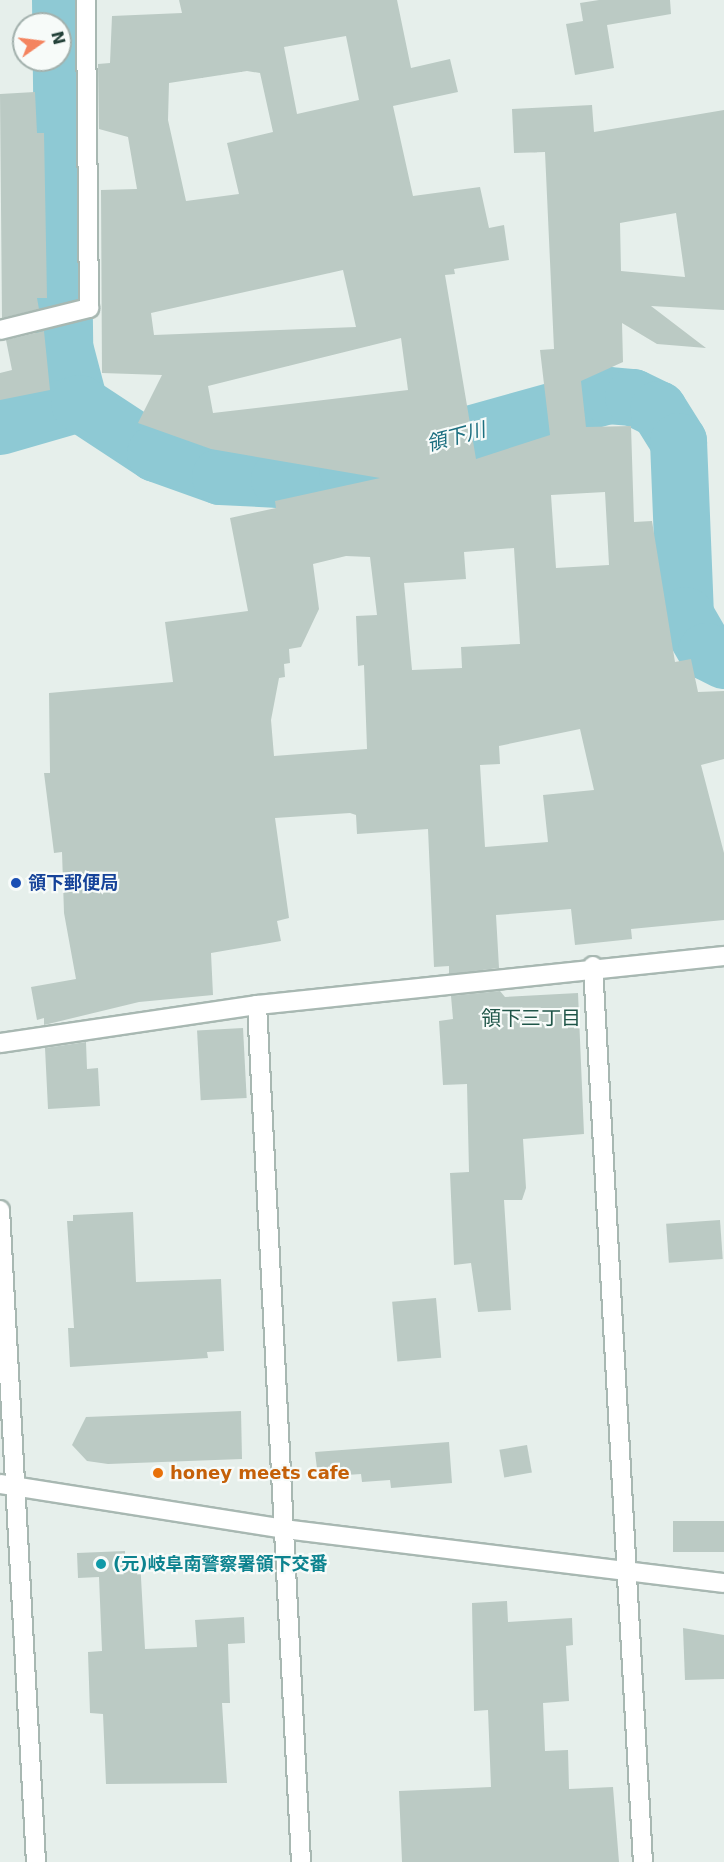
<!DOCTYPE html>
<meta charset="utf-8">
<style>
body{margin:0}
#map{position:relative;width:724px;height:1862px;overflow:hidden;background:#e6efeb;font-family:"DejaVu Sans","Noto Sans JP",sans-serif}
div>[style]{position:absolute}
.river>*{height:57px;margin:-28.5px;padding:0 28.5px;transform-origin:28.5px;border-radius:28.5px;background:#8ec9d4}
.building>*{inset:0;background:#bbcac4;transform-origin:0 0}
.roads{filter:drop-shadow(2px 0 #a8b8b2) drop-shadow(-2px 0 #a8b8b2) drop-shadow(0 2px #a8b8b2) drop-shadow(0 -2px #a8b8b2)}
.minor>*{height:18px;margin:-9px;padding:0 9px;transform-origin:9px;border-radius:9px;background:#fff}
.tertiary>*{height:18px;margin:-9px;padding:0 9px;transform-origin:9px;border-radius:9px;background:#fff}
.dots>*{width:16px;height:16px;translate:-50% -50%;box-sizing:border-box;border:3px solid #f7fbf9;border-radius:50%}
span{translate:-50% -50%;white-space:nowrap;text-align:center;line-height:1.15;-webkit-text-stroke:4.5px #f7fbf9;paint-order:stroke}
.transit-label{font-size:18px;color:#164399;font-weight:700}
.left{translate:0 -50%;text-align:left}
.food-label{font-size:18px;color:#c56008;font-weight:700}
.culture-label{font-size:18px;color:#0d838f;font-weight:700}
.water-label{font-size:20px;color:#1c6f80;font-style:italic}
.neighbourhood-label{font-size:20px;color:#1f5548}
.north{position:absolute;left:12px;top:12px;width:60px;height:60px;box-sizing:border-box;background:#f7fbf9;border:2px solid #a3b1ad;border-radius:50%;rotate:76deg;font-size:16px;font-weight:700;line-height:24px;text-align:center;color:#24423a}
.north::after{content:'';display:block;margin:auto;width:21px;height:27px;background:#f4845f;clip-path:polygon(50% 0,100% 100%,50% 72%,0 100%)}
</style>
<div id="map">
<div class="river">
<i style="left:60px;top:0;width:346px;rotate:89.3deg"></i>
<i style="left:64px;top:346px;width:59px;rotate:75.3deg"></i>
<i style="left:0;top:426px;width:82px;rotate:-16.2deg"></i>
<i style="left:79px;top:403px;width:91px;rotate:33.3deg"></i>
<i style="left:155px;top:453px;width:69px;rotate:19.5deg"></i>
<i style="left:220px;top:476px;width:59px;rotate:2.9deg"></i>
<i style="left:279px;top:479px;width:69px;rotate:-9.2deg"></i>
<i style="left:347px;top:468px;width:271px;rotate:-15.6deg"></i>
<i style="left:608px;top:395px;width:25px;rotate:5deg"></i>
<i style="left:633px;top:397px;width:28px;rotate:26deg"></i>
<i style="left:658px;top:409px;width:38px;rotate:58deg"></i>
<i style="left:678px;top:441px;width:174px;rotate:87.7deg"></i>
<i style="left:685px;top:615px;width:42px;rotate:59.7deg"></i>
<i style="left:706px;top:651px;width:20px;rotate:27deg"></i>
</div>
<div class="building">
<i style="clip-path:polygon(evenodd,179px 0,397px 0,411px 68px,450px 59px,458px 92px,393px 106px,413px 196px,480px 187px,489px 228px,504px 225px,509px 260px,454px 269px,455px 274px,445px 275px,476px 459px,550px 435px,540px 350px,554px 349px,545px 152px,514px 153px,512px 109px,592px 105px,594px 132px,724px 110px,724px 310px,651px 306px,706px 348px,657px 344px,622px 323px,623px 362px,581px 381px,586px 427px,631px 426px,634px 522px,652px 521px,675px 662px,691px 659px,698px 692px,724px 691px,724px 759px,701px 765px,724px 853px,724px 920px,631px 929px,632px 939px,575px 945px,571px 909px,496px 915px,499px 968px,449px 974px,449px 966px,434px 967px,428px 829px,357px 834px,356px 815px,350px 813px,275px 818px,289px 918px,277px 921px,281px 941px,211px 953px,213px 995px,139px 1002px,44px 1025px,44px 1018px,37px 1020px,31px 987px,76px 979px,64px 913px,62px 852px,54px 853px,44px 773px,50px 773px,49px 693px,173px 682px,165px 622px,248px 611px,230px 518px,276px 508px,275px 501px,380px 478px,211px 449px,138px 423px,162px 375px,102px 373px,101px 190px,137px 189px,128px 137px,99px 129px,98px 64px,110px 63px,112px 16px,182px 13px,179px 0,346px 36px,359px 100px,297px 114px,284px 47px,346px 36px,179px 0,247px 71px,260px 73px,273px 132px,227px 143px,239px 194px,186px 201px,168px 120px,169px 83px,247px 71px,179px 0,676px 213px,685px 277px,621px 271px,620px 223px,676px 213px,179px 0,343px 270px,356px 327px,154px 335px,151px 313px,343px 270px,179px 0,401px 338px,408px 390px,213px 413px,208px 386px,401px 338px,179px 0,605px 492px,609px 565px,556px 568px,551px 495px,605px 492px,179px 0,514px 548px,520px 644px,461px 647px,462px 668px,412px 670px,404px 583px,466px 579px,464px 552px,514px 548px,179px 0,346px 556px,370px 557px,377px 615px,356px 616px,358px 666px,364px 665px,367px 749px,274px 756px,271px 720px,279px 678px,285px 677px,284px 664px,290px 663px,289px 649px,301px 647px,319px 609px,313px 564px,346px 556px,179px 0,580px 729px,594px 790px,543px 795px,548px 842px,485px 847px,480px 765px,500px 764px,499px 746px,580px 729px)"></i>
<i style="clip-path:polygon(599px 0,670px 0,671px 14px,607px 25px,614px 68px,575px 75px,566px 24px,583px 21px,580px 3px)"></i>
<i style="clip-path:polygon(35px 92px,37px 133px,44px 133px,47px 298px,37px 298px,39px 309px,2px 318px,0 94px)"></i>
<i style="clip-path:polygon(44px 331px,50px 390px,0 400px,0 373px,12px 370px,6px 340px)"></i>
<i style="clip-path:polygon(500px 991px,505px 997px,578px 993px,584px 1134px,523px 1139px,526px 1188px,522px 1200px,504px 1200px,511px 1310px,478px 1312px,471px 1263px,454px 1265px,450px 1173px,469px 1172px,467px 1084px,443px 1085px,439px 1021px,453px 1019px,451px 996px)"></i>
<i style="left:243px;top:1028px;width:70px;height:46px;rotate:87deg"></i>
<i style="clip-path:polygon(86px 1042px,87px 1069px,98px 1068px,100px 1106px,48px 1109px,45px 1048px)"></i>
<i style="clip-path:polygon(133px 1212px,136px 1282px,221px 1279px,224px 1351px,207px 1352px,208px 1358px,70px 1367px,68px 1328px,74px 1328px,67px 1221px,73px 1221px,73px 1215px)"></i>
<i style="left:720px;top:1220px;width:39px;height:54px;rotate:86deg"></i>
<i style="left:436px;top:1298px;width:60px;height:44px;rotate:85deg"></i>
<i style="clip-path:polygon(241px 1411px,242px 1459px,108px 1464px,87px 1461px,72px 1445px,86px 1417px)"></i>
<i style="clip-path:polygon(449px 1442px,452px 1483px,391px 1488px,390px 1480px,362px 1482px,361px 1474px,318px 1477px,315px 1452px)"></i>
<i style="left:527px;top:1445px;width:28px;height:28px;rotate:80deg"></i>
<i style="left:724px;top:1521px;width:31px;height:51px;rotate:90deg"></i>
<i style="clip-path:polygon(125px 1551px,125px 1561px,140px 1560px,145px 1649px,197px 1647px,195px 1620px,244px 1617px,245px 1643px,228px 1644px,230px 1703px,222px 1703px,227px 1783px,106px 1784px,103px 1714px,90px 1713px,88px 1652px,102px 1651px,99px 1577px,78px 1578px,77px 1553px)"></i>
<i style="clip-path:polygon(507px 1601px,508px 1622px,572px 1618px,573px 1645px,566px 1646px,569px 1701px,543px 1703px,545px 1751px,568px 1750px,569px 1789px,613px 1787px,619px 1862px,402px 1862px,399px 1791px,491px 1787px,488px 1710px,474px 1711px,472px 1603px)"></i>
<i style="clip-path:polygon(683px 1628px,724px 1635px,724px 1679px,685px 1680px)"></i>
</div>
<div class="roads">
<div class="minor">
<i style="left:0;top:330px;width:92px;rotate:-13.9deg"></i>
<i style="left:89px;top:308px;width:308px;rotate:-90.6deg"></i>
<i style="left:593px;top:966px;width:897px;rotate:86.81deg"></i>
<i style="left:257px;top:1005px;width:858px;rotate:87.06deg"></i>
<i style="left:0;top:1043px;width:260px;rotate:-8.4deg"></i>
<i style="left:257px;top:1005px;width:470px;rotate:-6deg"></i>
</div>
<div class="tertiary">
<i style="left:0;top:1210px;width:653px;rotate:86.84deg"></i>
<i style="left:0;top:1484px;width:288px;rotate:9deg"></i>
<i style="left:284px;top:1529px;width:443px;rotate:7deg"></i>
</div>
</div>
<div class="dots">
<i style="left:16px;top:883px;background:#1a4fb4"></i>
<i style="left:158px;top:1473px;background:#e8710a"></i>
<i style="left:101px;top:1564px;background:#0f9aa8"></i>
</div>
<div class="transit-label">
<span class="left" style="left:28px;top:883px">領下郵便局</span>
</div>
<div class="food-label">
<span class="left" style="left:170px;top:1473px">honey meets cafe</span>
</div>
<div class="culture-label">
<span class="left" style="left:113px;top:1564px">(元)岐阜南警察署領下交番</span>
</div>
<div class="water-label">
<span style="left:456px;top:437px;rotate:-15deg">領下川</span>
</div>
<div class="neighbourhood-label">
<span style="left:531px;top:1018px">領下三丁目</span>
</div>
<div class="north">N</div>
</div>
